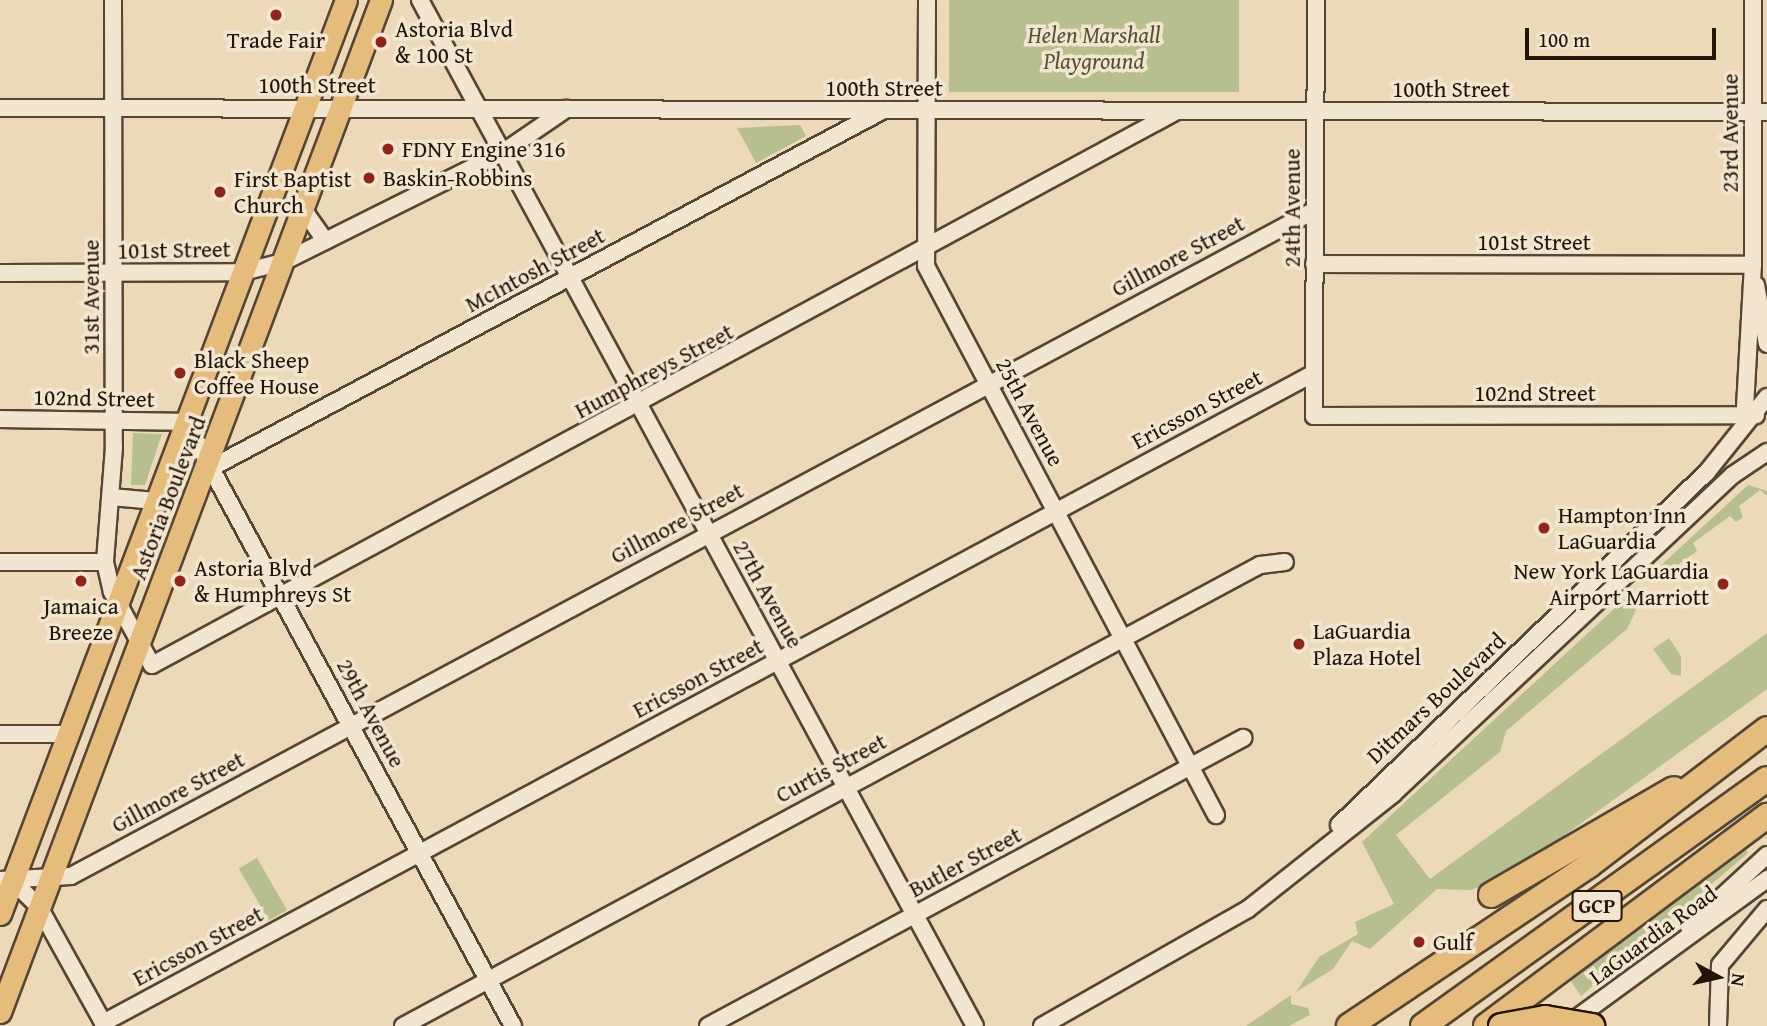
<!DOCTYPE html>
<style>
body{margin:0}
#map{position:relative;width:1767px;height:1026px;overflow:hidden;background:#ebd9b8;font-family:"Gentium Book Plus",serif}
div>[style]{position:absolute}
.green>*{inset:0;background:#b7bf8f;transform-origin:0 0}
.roads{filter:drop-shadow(2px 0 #554534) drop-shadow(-2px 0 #554534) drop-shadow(0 2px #554534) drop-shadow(0 -2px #554534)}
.minor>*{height:16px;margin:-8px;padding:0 8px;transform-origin:8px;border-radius:8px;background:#f2e6d1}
.major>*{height:21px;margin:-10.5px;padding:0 10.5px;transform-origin:10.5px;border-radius:10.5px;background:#e6bc7c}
.highway>*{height:24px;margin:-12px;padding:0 12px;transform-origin:12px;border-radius:12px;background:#e6bc7c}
.bridges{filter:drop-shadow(2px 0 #231408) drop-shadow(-2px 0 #231408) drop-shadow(0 2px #231408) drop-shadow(0 -2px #231408)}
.highway-bridge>*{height:24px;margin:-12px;padding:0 12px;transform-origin:12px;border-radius:12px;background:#e6bc7c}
.dots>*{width:19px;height:19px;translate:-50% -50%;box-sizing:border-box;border:4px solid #f2e6d1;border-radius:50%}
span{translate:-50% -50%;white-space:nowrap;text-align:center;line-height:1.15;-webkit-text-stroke:7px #f2e6d1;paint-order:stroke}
.shield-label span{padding:2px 5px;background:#f2e6d1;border:2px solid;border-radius:5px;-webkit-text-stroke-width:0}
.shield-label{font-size:21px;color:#231408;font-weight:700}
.poi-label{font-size:23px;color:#231408}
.left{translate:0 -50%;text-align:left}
.right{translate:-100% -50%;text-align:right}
.park-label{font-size:23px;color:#575037;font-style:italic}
.street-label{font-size:23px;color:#231408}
.north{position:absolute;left:1683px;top:942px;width:70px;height:70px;-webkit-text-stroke:5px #f2e6d1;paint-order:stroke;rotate:98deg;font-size:19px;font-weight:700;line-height:28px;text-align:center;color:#231408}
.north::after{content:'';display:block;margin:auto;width:24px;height:32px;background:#231408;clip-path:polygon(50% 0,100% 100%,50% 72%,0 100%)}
.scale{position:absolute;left:1525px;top:28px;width:191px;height:32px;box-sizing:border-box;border:4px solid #231408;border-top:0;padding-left:9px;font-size:21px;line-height:24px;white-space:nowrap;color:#231408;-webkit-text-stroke:5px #f2e6d1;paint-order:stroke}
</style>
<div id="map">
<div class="green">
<i style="left:949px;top:0;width:290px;height:92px"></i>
<i style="clip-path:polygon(800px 125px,806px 136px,756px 163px,737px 128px)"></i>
<i style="clip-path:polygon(133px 433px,162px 434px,145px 485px,131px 485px)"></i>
<i style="clip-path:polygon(1748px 485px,1767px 491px,1767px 496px,1760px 490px,1739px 506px,1743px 517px,1736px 522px,1730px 516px,1693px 543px,1697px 551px,1679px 564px,1675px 579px,1657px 569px)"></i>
<i style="clip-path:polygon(1629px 595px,1636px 610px,1627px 629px,1506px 731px,1500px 752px,1396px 835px,1430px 879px,1767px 633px,1767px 689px,1508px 876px,1471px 890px,1437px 889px,1370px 949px,1352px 941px,1333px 969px,1296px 992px,1319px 957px,1358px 934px,1355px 922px,1394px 904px,1362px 842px)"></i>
<i style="clip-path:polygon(1669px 638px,1681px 656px,1681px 676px,1671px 674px,1653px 649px)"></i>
<i style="clip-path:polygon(1743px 846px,1748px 853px,1581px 996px,1570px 980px)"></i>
<i style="left:257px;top:858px;width:60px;height:21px;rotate:60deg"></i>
<i style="clip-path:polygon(1291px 995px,1291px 1004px,1308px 1008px,1310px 1015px,1289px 1026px,1246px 1026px)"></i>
</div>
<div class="roads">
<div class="minor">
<i style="left:113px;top:0;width:447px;rotate:89.9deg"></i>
<i style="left:114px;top:447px;width:115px;rotate:94.5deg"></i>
<i style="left:105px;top:562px;width:31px;rotate:77deg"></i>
<i style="left:112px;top:592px;width:83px;rotate:61.3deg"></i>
<i style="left:152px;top:665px;width:1163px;rotate:-28.39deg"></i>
<i style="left:420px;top:0;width:1166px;rotate:61.59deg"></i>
<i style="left:927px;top:0;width:266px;rotate:90.2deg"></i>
<i style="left:926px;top:266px;width:621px;rotate:62.16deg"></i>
<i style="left:1316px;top:0;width:416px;rotate:90.3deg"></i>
<i style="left:1314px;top:416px;width:442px;rotate:-0.1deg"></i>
<i style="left:0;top:108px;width:1767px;rotate:0.13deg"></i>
<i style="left:303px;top:209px;width:39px;rotate:55deg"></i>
<i style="left:1314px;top:264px;width:439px;rotate:0.1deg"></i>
<i style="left:0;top:273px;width:243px;rotate:-0.2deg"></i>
<i style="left:243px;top:272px;width:41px;rotate:-14deg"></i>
<i style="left:283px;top:262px;width:245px;rotate:-26.5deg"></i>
<i style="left:502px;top:153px;width:78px;rotate:-34.5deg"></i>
<i style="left:1756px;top:285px;width:60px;rotate:79.4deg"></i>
<i style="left:0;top:419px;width:186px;rotate:0.9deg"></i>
<i style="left:186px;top:422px;width:687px;rotate:61.57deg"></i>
<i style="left:1744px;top:425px;width:160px;rotate:-86.8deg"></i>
<i style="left:1753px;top:265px;width:265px;rotate:-90deg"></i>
<i style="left:209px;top:469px;width:760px;rotate:-28.01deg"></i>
<i style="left:111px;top:497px;width:45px;rotate:5.1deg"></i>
<i style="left:0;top:562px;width:105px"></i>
<i style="left:0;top:734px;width:70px"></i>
<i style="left:1339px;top:825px;width:510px;rotate:-43.81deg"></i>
<i style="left:1707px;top:472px;width:96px;rotate:-51.3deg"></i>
<i style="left:0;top:880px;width:71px;rotate:-3.2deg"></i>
<i style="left:71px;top:876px;width:1411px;rotate:-28.16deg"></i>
<i style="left:12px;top:880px;width:38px;rotate:45deg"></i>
<i style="left:39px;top:907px;width:136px;rotate:61deg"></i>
<i style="left:1689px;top:927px;width:106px;rotate:-42.7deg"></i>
<i style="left:103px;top:1023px;width:1374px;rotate:-28.22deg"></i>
<i style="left:1567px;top:1025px;width:248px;rotate:-36.1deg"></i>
<i style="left:403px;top:1026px;width:973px;rotate:-28.28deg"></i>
<i style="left:1260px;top:565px;width:25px;rotate:-7deg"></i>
<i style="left:708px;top:1026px;width:608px;rotate:-28.29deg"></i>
<i style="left:1042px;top:1026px;width:237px;rotate:-29.6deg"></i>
<i style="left:1248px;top:909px;width:185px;rotate:-38.4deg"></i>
<i style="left:1393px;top:794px;width:466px;rotate:-43.2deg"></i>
<i style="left:1733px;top:475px;width:41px;rotate:-34.1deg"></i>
<i style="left:1718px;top:1026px;width:61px;rotate:-88.1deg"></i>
<i style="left:1720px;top:965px;width:73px;rotate:-50deg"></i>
</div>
<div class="major">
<i style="left:0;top:914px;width:977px;rotate:-69.27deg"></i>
<i style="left:0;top:1012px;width:1081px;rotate:-69.37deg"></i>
</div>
<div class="highway">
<i style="left:1491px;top:895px;width:211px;rotate:-30.1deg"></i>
<i style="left:1349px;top:1026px;width:288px;rotate:-33.8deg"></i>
<i style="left:1588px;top:866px;width:225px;rotate:-37.4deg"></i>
<i style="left:1423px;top:1026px;width:423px;rotate:-35.7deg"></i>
<i style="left:1486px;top:1026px;width:351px;rotate:-36.8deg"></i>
</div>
</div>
<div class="bridges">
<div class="highway-bridge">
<i style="left:1501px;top:1026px;width:45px;rotate:-10.3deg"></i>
<i style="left:1545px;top:1018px;width:48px;rotate:9.7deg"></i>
</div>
</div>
<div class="dots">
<i style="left:276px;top:15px;background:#8f2418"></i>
<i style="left:381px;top:42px;background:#8f2418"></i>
<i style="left:388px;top:149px;background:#8f2418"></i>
<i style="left:369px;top:178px;background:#8f2418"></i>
<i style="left:220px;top:192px;background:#8f2418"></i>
<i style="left:180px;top:373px;background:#8f2418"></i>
<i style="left:1544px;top:528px;background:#8f2418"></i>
<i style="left:81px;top:581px;background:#8f2418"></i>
<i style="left:180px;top:581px;background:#8f2418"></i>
<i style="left:1723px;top:584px;background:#8f2418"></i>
<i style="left:1299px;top:644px;background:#8f2418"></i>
<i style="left:1419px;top:942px;background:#8f2418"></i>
</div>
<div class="shield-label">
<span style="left:1597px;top:906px">GCP</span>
</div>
<div class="poi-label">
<span class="left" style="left:395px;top:42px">Astoria Blvd<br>&amp; 100 St</span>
<span style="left:276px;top:40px">Trade Fair</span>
<span class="left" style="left:402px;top:149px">FDNY Engine 316</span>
<span class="left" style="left:383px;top:178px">Baskin-Robbins</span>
<span class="left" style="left:234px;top:192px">First Baptist<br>Church</span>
<span class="left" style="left:194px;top:373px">Black Sheep<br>Coffee House</span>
<span class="left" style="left:1558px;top:528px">Hampton Inn<br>LaGuardia</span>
<span class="left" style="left:194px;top:581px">Astoria Blvd<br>&amp; Humphreys St</span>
<span class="right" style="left:1709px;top:584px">New York LaGuardia<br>Airport Marriott</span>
<span style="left:81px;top:619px">Jamaica<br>Breeze</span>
<span class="left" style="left:1313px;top:644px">LaGuardia<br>Plaza Hotel</span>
<span class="left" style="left:1433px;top:942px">Gulf</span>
</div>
<div class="park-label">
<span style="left:1094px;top:48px">Helen Marshall<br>Playground</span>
</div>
<div class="street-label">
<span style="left:317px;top:85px">100th Street</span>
<span style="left:884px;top:88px">100th Street</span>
<span style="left:1451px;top:89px">100th Street</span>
<span style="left:1730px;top:133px;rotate:-90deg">23rd Avenue</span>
<span style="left:1292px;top:208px;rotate:-90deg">24th Avenue</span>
<span style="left:1534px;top:242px">101st Street</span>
<span style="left:174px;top:250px;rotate:-1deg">101st Street</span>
<span style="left:1178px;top:256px;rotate:-28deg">Gillmore Street</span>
<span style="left:535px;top:270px;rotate:-28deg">McIntosh Street</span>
<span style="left:91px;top:297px;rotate:-90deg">31st Avenue</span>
<span style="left:654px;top:371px;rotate:-28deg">Humphreys Street</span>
<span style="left:1535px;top:393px">102nd Street</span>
<span style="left:94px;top:398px;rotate:1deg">102nd Street</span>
<span style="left:1197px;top:409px;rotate:-28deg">Ericsson Street</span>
<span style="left:1030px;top:412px;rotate:62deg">25th Avenue</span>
<span style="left:168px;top:498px;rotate:-69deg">Astoria Boulevard</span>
<span style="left:677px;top:523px;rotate:-28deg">Gillmore Street</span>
<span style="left:768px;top:594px;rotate:61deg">27th Avenue</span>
<span style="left:698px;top:678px;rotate:-28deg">Ericsson Street</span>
<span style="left:1436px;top:698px;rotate:-43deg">Ditmars Boulevard</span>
<span style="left:371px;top:713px;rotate:62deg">29th Avenue</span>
<span style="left:831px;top:768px;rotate:-28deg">Curtis Street</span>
<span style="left:178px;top:792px;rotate:-28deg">Gillmore Street</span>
<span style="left:965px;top:862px;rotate:-28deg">Butler Street</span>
<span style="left:1653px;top:935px;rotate:-36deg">LaGuardia Road</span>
<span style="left:198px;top:946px;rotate:-28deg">Ericsson Street</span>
</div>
<div class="north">N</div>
<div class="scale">100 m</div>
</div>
